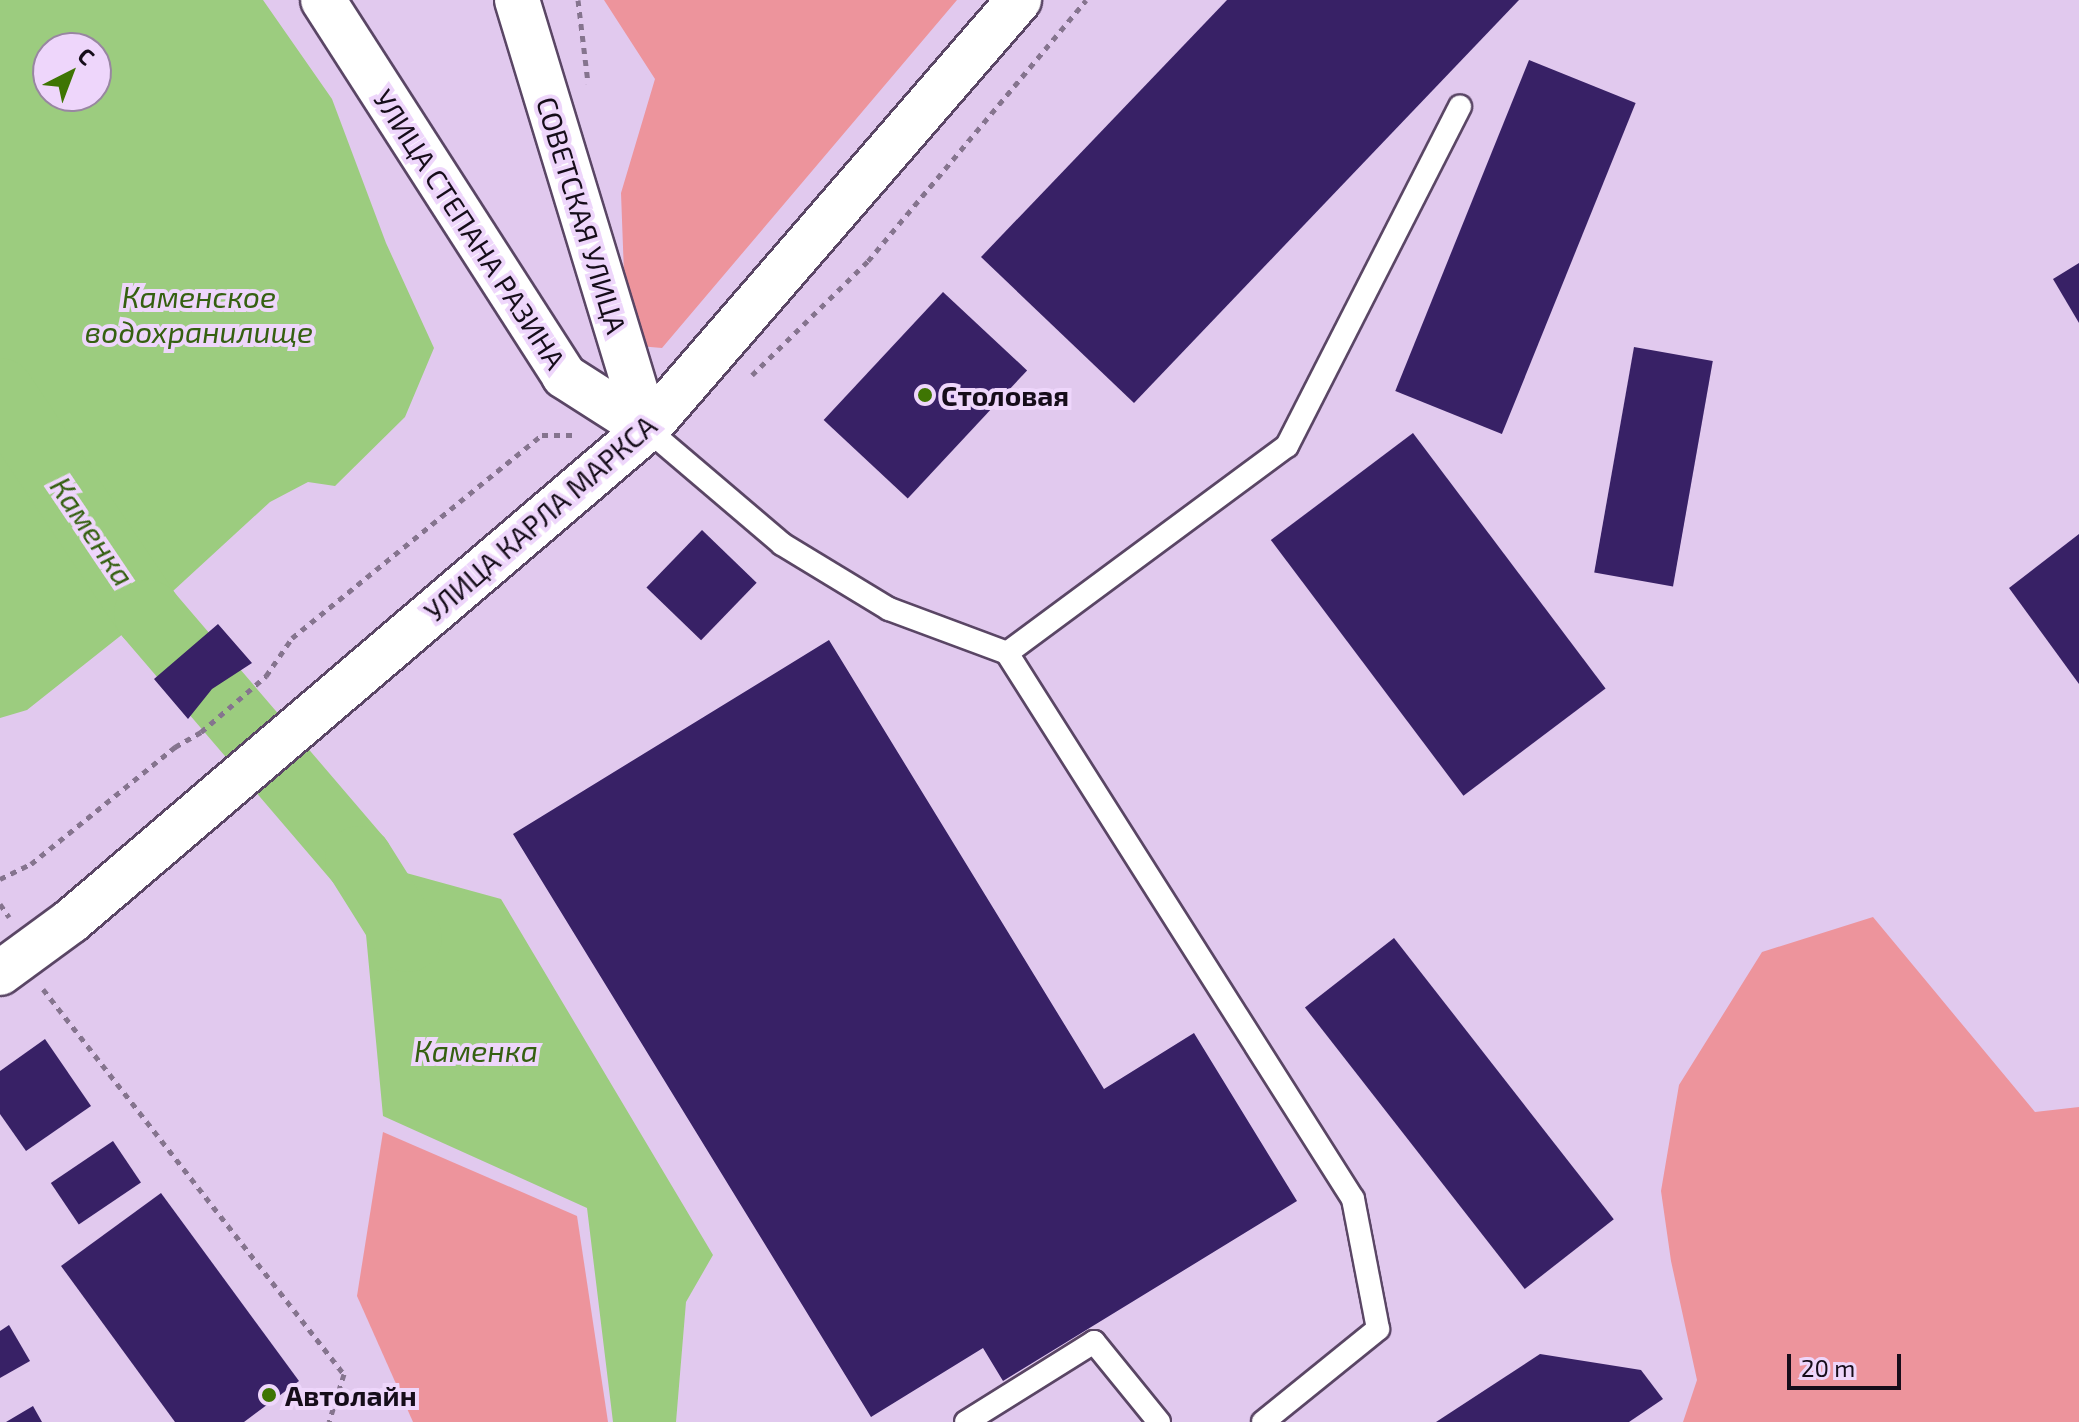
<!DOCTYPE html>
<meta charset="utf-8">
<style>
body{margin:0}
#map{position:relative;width:2079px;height:1422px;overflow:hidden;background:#e1c9ee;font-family:"Exo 2",sans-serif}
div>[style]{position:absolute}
.green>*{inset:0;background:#ed949c}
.water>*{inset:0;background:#9ccc7f}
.river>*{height:68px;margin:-34px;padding:0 34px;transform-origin:34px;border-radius:34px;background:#9ccc7f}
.building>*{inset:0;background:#382166;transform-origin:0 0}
.path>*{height:5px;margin-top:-2.5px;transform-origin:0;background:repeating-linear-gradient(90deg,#85748e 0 6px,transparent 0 12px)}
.roads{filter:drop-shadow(2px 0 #5a4665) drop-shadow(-2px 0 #5a4665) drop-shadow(0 2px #5a4665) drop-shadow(0 -2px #5a4665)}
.service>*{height:22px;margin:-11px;padding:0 11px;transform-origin:11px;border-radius:11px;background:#fff}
.minor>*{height:44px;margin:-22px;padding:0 22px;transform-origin:22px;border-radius:22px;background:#fff}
.secondary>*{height:44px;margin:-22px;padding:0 22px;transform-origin:22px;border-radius:22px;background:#fff}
.dots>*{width:22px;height:22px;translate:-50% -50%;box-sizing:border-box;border:4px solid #eed6fb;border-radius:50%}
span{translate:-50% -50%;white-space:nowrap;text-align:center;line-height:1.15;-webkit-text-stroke:8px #eed6fb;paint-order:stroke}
.street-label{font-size:28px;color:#160d1a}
.poi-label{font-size:28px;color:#160d1a;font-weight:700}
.left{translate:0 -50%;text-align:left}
.water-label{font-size:30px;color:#356011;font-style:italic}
.north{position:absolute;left:32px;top:32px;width:80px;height:80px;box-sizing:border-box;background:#eed6fb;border:2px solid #9886a1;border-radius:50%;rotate:42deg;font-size:22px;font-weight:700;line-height:32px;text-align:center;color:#160d1a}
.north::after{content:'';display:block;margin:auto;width:28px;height:36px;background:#3e7503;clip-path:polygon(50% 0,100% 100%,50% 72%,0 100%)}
.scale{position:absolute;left:1787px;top:1354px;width:114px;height:36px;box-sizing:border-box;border:4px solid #160d1a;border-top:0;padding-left:10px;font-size:24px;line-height:28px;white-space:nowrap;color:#160d1a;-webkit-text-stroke:6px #eed6fb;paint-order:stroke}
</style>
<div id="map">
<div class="green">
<i style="clip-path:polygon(604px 0,957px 0,662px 348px,639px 346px,626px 328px,621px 193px,655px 79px)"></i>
<i style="clip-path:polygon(1873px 917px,2035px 1112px,2079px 1107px,2079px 1422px,1683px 1422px,1697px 1380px,1671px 1261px,1661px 1191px,1679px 1085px,1762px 952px)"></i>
<i style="clip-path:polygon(383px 1132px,577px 1216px,608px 1422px,413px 1422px,357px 1296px)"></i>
</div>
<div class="water">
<i style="clip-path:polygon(evenodd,0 0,263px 0,332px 99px,386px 243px,434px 348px,405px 417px,335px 486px,308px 482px,270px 502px,148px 614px,27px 710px,0 718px,0 0,96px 48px,96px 96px,48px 96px,48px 48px,96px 48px)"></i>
<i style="clip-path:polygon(359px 860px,501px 899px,713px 1255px,686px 1302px,676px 1422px,613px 1422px,587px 1208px,383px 1116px)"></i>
</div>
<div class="river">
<i style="left:0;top:392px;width:267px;rotate:56.3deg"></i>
<i style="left:148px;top:614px;width:324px;rotate:49.4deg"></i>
<i style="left:359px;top:860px;width:92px;rotate:57.9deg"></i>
</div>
<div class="building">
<i style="clip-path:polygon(1227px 0,1519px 0,1134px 403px,981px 257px)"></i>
<i style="left:1529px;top:60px;width:115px;height:357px;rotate:22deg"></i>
<i style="clip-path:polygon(2079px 263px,2079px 323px,2053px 279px)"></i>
<i style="left:943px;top:292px;width:115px;height:175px;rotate:43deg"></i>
<i style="left:1634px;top:347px;width:80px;height:229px;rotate:10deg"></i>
<i style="left:1413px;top:433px;width:320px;height:178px;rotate:53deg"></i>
<i style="left:702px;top:530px;width:76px;height:80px;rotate:44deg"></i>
<i style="clip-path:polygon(2079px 534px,2079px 684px,2009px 588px)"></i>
<i style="clip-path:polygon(218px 624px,252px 663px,212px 689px,188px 719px,154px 679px)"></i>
<i style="clip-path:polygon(829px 640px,1104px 1089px,1194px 1033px,1297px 1201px,1003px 1381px,983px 1348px,871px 1417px,513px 834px)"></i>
<i style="left:1394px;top:938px;width:357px;height:113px;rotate:52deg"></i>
<i style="clip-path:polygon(45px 1039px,91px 1106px,26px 1151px,0 1114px,0 1071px)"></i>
<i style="left:113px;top:1141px;width:50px;height:75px;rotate:56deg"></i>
<i style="clip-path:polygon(161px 1193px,299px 1381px,244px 1422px,175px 1422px,61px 1266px)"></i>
<i style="clip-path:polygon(9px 1325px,30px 1361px,0 1378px,0 1331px)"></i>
<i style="clip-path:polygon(1540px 1354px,1641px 1370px,1663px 1399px,1629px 1422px,1436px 1422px)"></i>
<i style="clip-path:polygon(33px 1406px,42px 1422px,6px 1422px)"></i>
</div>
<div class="path">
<i style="left:578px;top:0;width:84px;rotate:83.1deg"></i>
<i style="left:752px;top:375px;width:163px;rotate:-44.5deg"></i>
<i style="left:868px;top:261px;width:340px;rotate:-50.1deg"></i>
<i style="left:0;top:879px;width:34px;rotate:-26deg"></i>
<i style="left:31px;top:864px;width:186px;rotate:-39.1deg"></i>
<i style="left:175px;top:747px;width:30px;rotate:-30deg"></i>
<i style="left:201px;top:732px;width:86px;rotate:-40.7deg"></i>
<i style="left:266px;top:676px;width:46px;rotate:-55.6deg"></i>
<i style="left:292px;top:638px;width:322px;rotate:-39.1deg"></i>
<i style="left:542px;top:435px;width:35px"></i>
<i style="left:0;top:904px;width:16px;rotate:55deg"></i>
<i style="left:43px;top:989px;width:489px;rotate:52deg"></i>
<i style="left:344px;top:1374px;width:50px;rotate:107.4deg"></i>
</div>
<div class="roads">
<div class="service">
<i style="left:647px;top:429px;width:177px;rotate:40.4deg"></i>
<i style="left:782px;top:544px;width:125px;rotate:31.3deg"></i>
<i style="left:889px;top:609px;width:126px;rotate:20.4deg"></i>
<i style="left:1007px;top:653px;width:646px;rotate:57.64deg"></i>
<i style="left:1353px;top:1199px;width:132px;rotate:79.1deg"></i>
<i style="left:1378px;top:1329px;width:148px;rotate:141deg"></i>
<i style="left:1007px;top:653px;width:348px;rotate:-36.5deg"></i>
<i style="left:1287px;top:446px;width:381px;rotate:-63deg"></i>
<i style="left:966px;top:1422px;width:151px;rotate:-32deg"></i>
<i style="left:1094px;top:1342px;width:103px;rotate:50.9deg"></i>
</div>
<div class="minor">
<i style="left:323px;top:0;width:447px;rotate:57.3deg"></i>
<i style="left:564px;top:376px;width:98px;rotate:32.6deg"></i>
<i style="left:517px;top:0;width:448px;rotate:73.1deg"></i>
</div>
<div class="secondary">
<i style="left:0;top:973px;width:88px;rotate:-36.2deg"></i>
<i style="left:71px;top:921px;width:758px;rotate:-40.5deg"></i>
<i style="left:647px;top:429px;width:568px;rotate:-49.07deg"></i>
</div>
</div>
<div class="dots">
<i style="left:925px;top:395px;background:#3e7503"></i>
<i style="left:269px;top:1395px;background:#3e7503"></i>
</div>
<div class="street-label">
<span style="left:582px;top:215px;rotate:73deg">СОВЕТСКАЯ УЛИЦА</span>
<span style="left:470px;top:229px;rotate:57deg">УЛИЦА СТЕПАНА РАЗИНА</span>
<span style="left:540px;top:518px;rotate:-41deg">УЛИЦА КАРЛА МАРКСА</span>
</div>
<div class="poi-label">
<span class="left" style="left:941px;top:395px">Столовая</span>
<span class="left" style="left:285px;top:1395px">Автолайн</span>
</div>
<div class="water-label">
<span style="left:199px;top:313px">Каменское<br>водохранилище</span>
<span style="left:93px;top:531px;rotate:56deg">Каменка</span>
<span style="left:476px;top:1050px">Каменка</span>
</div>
<div class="north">С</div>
<div class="scale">20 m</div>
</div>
